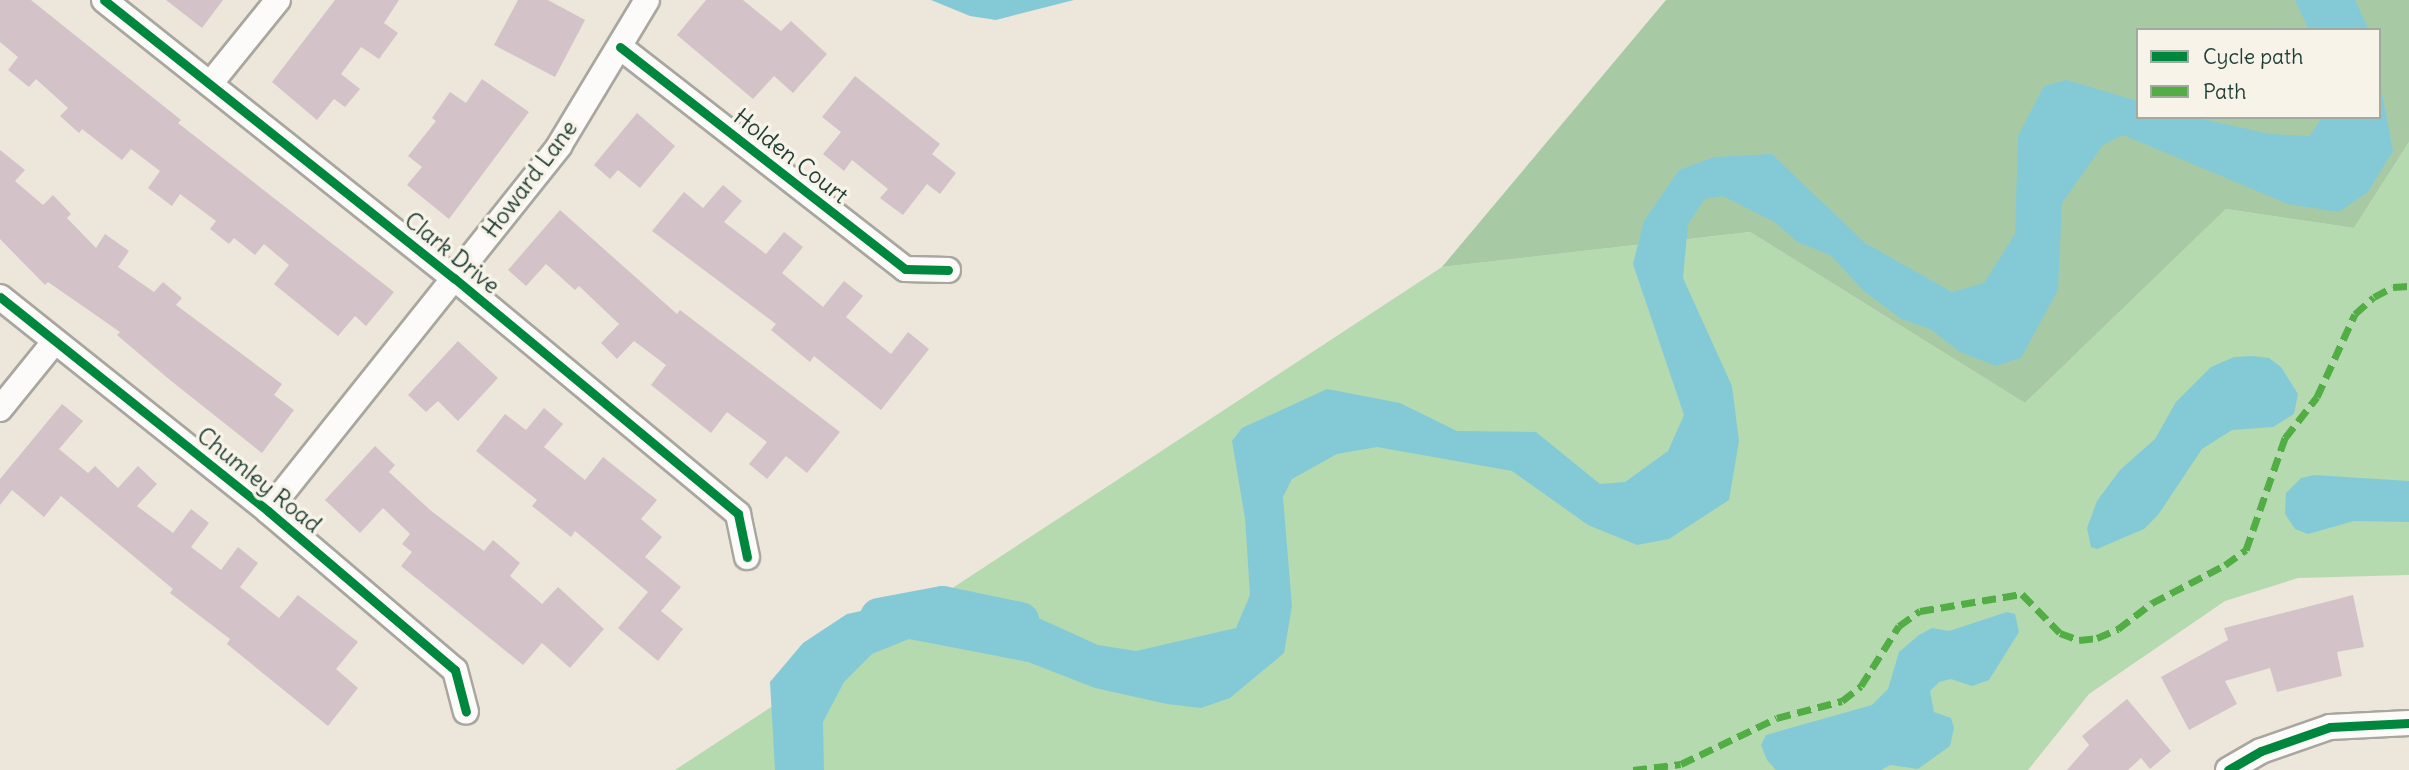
<!DOCTYPE html>
<style>
body{margin:0}
#map{position:relative;width:2409px;height:770px;overflow:hidden;background:#ede6da;font-family:Delius,sans-serif}
div>[style]{position:absolute}
.green>*{inset:0;background:#b5dab0}
.forest>*{inset:0;background:#a7caa5}
.water>*{inset:0;background:#84cad6}
.river>*{height:38px;margin:-19px;padding:0 19px;transform-origin:19px;border-radius:19px;background:#84cad6}
.building>*{inset:0;background:#d3c3c8}
.roads{filter:drop-shadow(2px 0 #a8a79f) drop-shadow(-2px 0 #a8a79f) drop-shadow(0 2px #a8a79f) drop-shadow(0 -2px #a8a79f)}
.minor>*{height:24px;margin:-12px;padding:0 12px;transform-origin:12px;border-radius:12px;background:#fcfbf9}
.quiet>*{height:7px;margin-top:-3.5px;transform-origin:0;background:repeating-linear-gradient(90deg,#52ad45 0 14px,transparent 0 21px)}
.cycleway>*{height:9px;margin:-4.5px;padding:0 4.5px;transform-origin:4.5px;border-radius:4.5px;background:#00873e}
span{translate:-50% -50%;white-space:nowrap;text-align:center;line-height:1.15;-webkit-text-stroke:7px #f7f3e8;paint-order:stroke}
.street-label{font-size:23px;color:#1f3d34}
.legend{position:absolute;left:2136px;top:28px;width:245px;height:91px;box-sizing:border-box;background:#f7f3e8;border:2px solid #a1aaa0;margin:0;padding:9px 12px;list-style:none;font-size:21px;color:#1f3d34}
.legend li{display:flex;align-items:center;gap:14px;height:35px}
.legend b{width:35px;border:2px solid #a1aaa0}
</style>
<div id="map">
<div class="green">
<i style="clip-path:polygon(2409px 142px,2409px 575px,2298px 578px,2225px 601px,2089px 694px,2028px 770px,675px 770px,1442px 267px,1750px 232px,2025px 403px,2226px 209px,2354px 228px)"></i>
</div>
<div class="forest">
<i style="clip-path:polygon(evenodd,1666px 0,2409px 0,2409px 142px,2354px 228px,2226px 209px,2025px 403px,1750px 232px,1442px 267px,1666px 0,2138px 30px,2379px 30px,2379px 117px,2138px 117px,2138px 30px)"></i>
</div>
<div class="water">
<i style="clip-path:polygon(931px 0,1074px 0,996px 20px,970px 16px)"></i>
<i style="clip-path:polygon(2295px 0,2355px 0,2369px 30px,2309px 30px)"></i>
<i style="clip-path:polygon(2379px 77px,2393px 151px,2368px 192px,2339px 212px,2288px 204px,2123px 135px,2103px 145px,2062px 203px,2058px 290px,2021px 358px,1996px 366px,1960px 352px,1930px 329px,1901px 319px,1864px 291px,1830px 255px,1797px 242px,1776px 223px,1723px 196px,1705px 199px,1688px 224px,1683px 278px,1732px 386px,1739px 441px,1729px 500px,1669px 539px,1637px 545px,1588px 525px,1512px 471px,1377px 447px,1337px 454px,1292px 479px,1283px 497px,1292px 606px,1284px 653px,1230px 698px,1201px 708px,1167px 704px,1095px 688px,1028px 662px,909px 639px,872px 654px,844px 682px,823px 722px,824px 770px,775px 770px,770px 682px,803px 643px,847px 614px,889px 605px,1032px 615px,1098px 645px,1136px 651px,1236px 628px,1250px 595px,1245px 518px,1232px 441px,1242px 428px,1327px 389px,1400px 403px,1457px 431px,1536px 432px,1600px 484px,1625px 482px,1668px 451px,1684px 415px,1633px 264px,1644px 221px,1679px 170px,1714px 157px,1772px 154px,1865px 243px,1952px 292px,1984px 283px,2015px 234px,2018px 136px,2044px 86px,2066px 80px,2138px 101px,2138px 117px,2193px 117px,2270px 134px,2310px 136px,2322px 117px,2379px 117px)"></i>
<i style="clip-path:polygon(2253px 356px,2269px 358px,2281px 367px,2298px 394px,2294px 414px,2273px 427px,2232px 430px,2202px 449px,2158px 515px,2144px 529px,2097px 549px,2091px 547px,2087px 528px,2097px 501px,2120px 470px,2155px 439px,2176px 402px,2211px 367px,2234px 357px)"></i>
<i style="clip-path:polygon(2314px 475px,2409px 481px,2409px 522px,2354px 521px,2308px 534px,2295px 529px,2285px 514px,2286px 493px,2301px 478px)"></i>
<i style="clip-path:polygon(2007px 612px,2015px 614px,2019px 632px,1989px 680px,1972px 686px,1951px 679px,1939px 682px,1930px 691px,1934px 712px,1951px 718px,1954px 728px,1950px 746px,1918px 769px,1890px 765px,1881px 770px,1776px 770px,1767px 760px,1761px 745px,1766px 735px,1872px 705px,1888px 689px,1899px 652px,1919px 635px,1932px 628px,1949px 631px)"></i>
</div>
<div class="river">
<i style="left:879px;top:617px;width:65px;rotate:-10.6deg"></i>
<i style="left:943px;top:605px;width:79px;rotate:11.7deg"></i>
</div>
<div class="building">
<i style="clip-path:polygon(0 0,31px 0,181px 120px,178px 123px,394px 292px,366px 326px,355px 316px,338px 336px,274px 284px,289px 265px,264px 244px,255px 255px,234px 238px,229px 244px,210px 229px,216px 221px,180px 194px,172px 206px,148px 188px,160px 171px,131px 149px,122px 160px,82px 129px,79px 133px,60px 116px,68px 108px,36px 79px,29px 87px,8px 70px,18px 57px,0 42px)"></i>
<i style="clip-path:polygon(166px 0,223px 0,202px 28px)"></i>
<i style="clip-path:polygon(335px 0,399px 0,384px 23px,398px 33px,379px 59px,361px 47px,341px 74px,360px 89px,345px 107px,334px 99px,317px 120px,272px 82px)"></i>
<i style="clip-path:polygon(518px 0,548px 0,585px 20px,555px 77px,494px 45px)"></i>
<i style="clip-path:polygon(706px 0,743px 0,781px 31px,791px 21px,827px 54px,793px 93px,774px 76px,753px 99px,677px 35px)"></i>
<i style="clip-path:polygon(855px 76px,940px 144px,932px 154px,956px 173px,940px 194px,927px 184px,903px 215px,880px 198px,888px 189px,852px 160px,844px 171px,823px 154px,841px 132px,822px 117px)"></i>
<i style="clip-path:polygon(482px 79px,529px 112px,449px 219px,407px 185px,422px 167px,408px 156px,436px 121px,432px 118px,450px 92px,466px 103px)"></i>
<i style="clip-path:polygon(637px 113px,675px 146px,640px 188px,618px 170px,610px 179px,594px 165px)"></i>
<i style="clip-path:polygon(0 150px,25px 170px,15px 181px,43px 205px,53px 195px,71px 214px,67px 218px,96px 248px,105px 234px,129px 251px,118px 267px,154px 292px,163px 282px,182px 298px,176px 305px,282px 384px,274px 395px,294px 410px,262px 453px,170px 380px,117px 335px,120px 332px,48px 282px,45px 285px,0 239px)"></i>
<i style="clip-path:polygon(723px 185px,742px 201px,724px 222px,766px 254px,784px 232px,803px 247px,782px 273px,823px 307px,844px 281px,863px 296px,846px 317px,891px 354px,908px 332px,929px 349px,881px 410px,814px 356px,810px 362px,771px 330px,776px 324px,652px 231px,684px 192px,703px 208px)"></i>
<i style="clip-path:polygon(560px 210px,677px 314px,680px 310px,840px 432px,807px 473px,786px 456px,767px 479px,749px 464px,767px 442px,727px 412px,711px 433px,651px 385px,666px 365px,634px 341px,617px 359px,601px 343px,619px 324px,579px 286px,575px 290px,546px 264px,526px 286px,508px 270px)"></i>
<i style="clip-path:polygon(458px 341px,498px 378px,458px 421px,438px 401px,426px 412px,408px 395px)"></i>
<i style="clip-path:polygon(62px 404px,83px 421px,59px 449px,88px 473px,95px 466px,118px 488px,138px 466px,157px 484px,137px 506px,173px 533px,191px 509px,209px 523px,191px 547px,221px 570px,238px 547px,258px 563px,240px 587px,279px 618px,298px 595px,358px 642px,336px 669px,358px 688px,328px 726px,227px 644px,230px 639px,170px 593px,173px 589px,61px 496px,44px 517px,12px 490px,0 505px,0 479px)"></i>
<i style="clip-path:polygon(544px 408px,563px 424px,544px 447px,585px 480px,603px 457px,657px 500px,641px 519px,662px 537px,645px 557px,681px 587px,661px 611px,683px 629px,658px 661px,618px 628px,648px 592px,575px 531px,571px 537px,532px 506px,537px 500px,476px 451px,505px 414px,526px 430px)"></i>
<i style="clip-path:polygon(375px 446px,395px 465px,389px 472px,430px 510px,484px 551px,493px 540px,520px 563px,510px 576px,542px 604px,558px 587px,604px 629px,570px 668px,542px 643px,523px 665px,401px 566px,412px 552px,402px 544px,410px 534px,383px 508px,360px 533px,325px 500px)"></i>
<i style="clip-path:polygon(2353px 595px,2364px 647px,2337px 652px,2342px 676px,2277px 692px,2270px 668px,2225px 681px,2237px 704px,2189px 730px,2161px 677px,2228px 640px,2224px 628px)"></i>
<i style="clip-path:polygon(2127px 699px,2171px 751px,2150px 769px,2141px 758px,2128px 770px,2067px 770px,2089px 745px,2082px 736px)"></i>
</div>
<div class="roads">
<div class="minor">
<i style="left:104px;top:0;width:447px;rotate:38.5deg"></i>
<i style="left:454px;top:278px;width:369px;rotate:39.7deg"></i>
<i style="left:738px;top:514px;width:44px;rotate:78.2deg"></i>
<i style="left:620px;top:47px;width:361px;rotate:37.9deg"></i>
<i style="left:905px;top:269px;width:43px;rotate:1.3deg"></i>
<i style="left:210px;top:84px;width:108px;rotate:-51deg"></i>
<i style="left:0;top:297px;width:343px;rotate:38.6deg"></i>
<i style="left:268px;top:511px;width:245px;rotate:40.4deg"></i>
<i style="left:455px;top:670px;width:43px;rotate:75.3deg"></i>
<i style="left:0;top:409px;width:87px;rotate:-51deg"></i>
<i style="left:268px;top:511px;width:467px;rotate:-51.4deg"></i>
<i style="left:559px;top:146px;width:170px;rotate:-58.9deg"></i>
<i style="left:2228px;top:770px;width:38px;rotate:-30deg"></i>
<i style="left:2261px;top:751px;width:73px;rotate:-19.2deg"></i>
<i style="left:2330px;top:727px;width:79px;rotate:-2.9deg"></i>
</div>
</div>
<div class="quiet">
<i style="left:1633px;top:770px;width:48px;rotate:-7.1deg"></i>
<i style="left:1681px;top:764px;width:106px;rotate:-25.6deg"></i>
<i style="left:1777px;top:718px;width:67px;rotate:-14.7deg"></i>
<i style="left:1842px;top:701px;width:24px;rotate:-38deg"></i>
<i style="left:1861px;top:686px;width:71px;rotate:-57.7deg"></i>
<i style="left:1899px;top:626px;width:26px;rotate:-36deg"></i>
<i style="left:1920px;top:611px;width:103px;rotate:-9.5deg"></i>
<i style="left:2022px;top:594px;width:54px;rotate:45.7deg"></i>
<i style="left:2060px;top:633px;width:20px;rotate:20deg"></i>
<i style="left:2079px;top:640px;width:18px;rotate:-6deg"></i>
<i style="left:2097px;top:638px;width:23px;rotate:-23deg"></i>
<i style="left:2118px;top:629px;width:43px;rotate:-37.4deg"></i>
<i style="left:2152px;top:603px;width:82px;rotate:-27.5deg"></i>
<i style="left:2225px;top:565px;width:26px;rotate:-36deg"></i>
<i style="left:2246px;top:550px;width:119px;rotate:-70.8deg"></i>
<i style="left:2285px;top:438px;width:52px;rotate:-52deg"></i>
<i style="left:2317px;top:397px;width:91px;rotate:-65.4deg"></i>
<i style="left:2355px;top:314px;width:25px;rotate:-42deg"></i>
<i style="left:2374px;top:297px;width:21px;rotate:-28deg"></i>
<i style="left:2393px;top:287px;width:16px;rotate:-4deg"></i>
</div>
<div class="cycleway">
<i style="left:104px;top:0;width:447px;rotate:38.5deg"></i>
<i style="left:454px;top:278px;width:369px;rotate:39.7deg"></i>
<i style="left:738px;top:514px;width:44px;rotate:78.2deg"></i>
<i style="left:620px;top:47px;width:361px;rotate:37.9deg"></i>
<i style="left:905px;top:269px;width:43px;rotate:1.3deg"></i>
<i style="left:0;top:297px;width:343px;rotate:38.6deg"></i>
<i style="left:268px;top:511px;width:245px;rotate:40.4deg"></i>
<i style="left:455px;top:670px;width:43px;rotate:75.3deg"></i>
<i style="left:2228px;top:770px;width:38px;rotate:-30deg"></i>
<i style="left:2261px;top:751px;width:73px;rotate:-19.2deg"></i>
<i style="left:2330px;top:727px;width:79px;rotate:-2.9deg"></i>
</div>
<div class="street-label">
<span style="left:791px;top:156px;rotate:38deg">Holden Court</span>
<span style="left:530px;top:179px;rotate:-53deg">Howard Lane</span>
<span style="left:452px;top:253px;rotate:39deg">Clark Drive</span>
<span style="left:259px;top:480px;rotate:39deg">Chumley Road</span>
</div>
<ul class="legend">
<li><b style="height:9px;background:#00873e"></b>Cycle path</li>
<li><b style="height:9px;background:#52ad45"></b>Path</li>
</ul>
</div>
